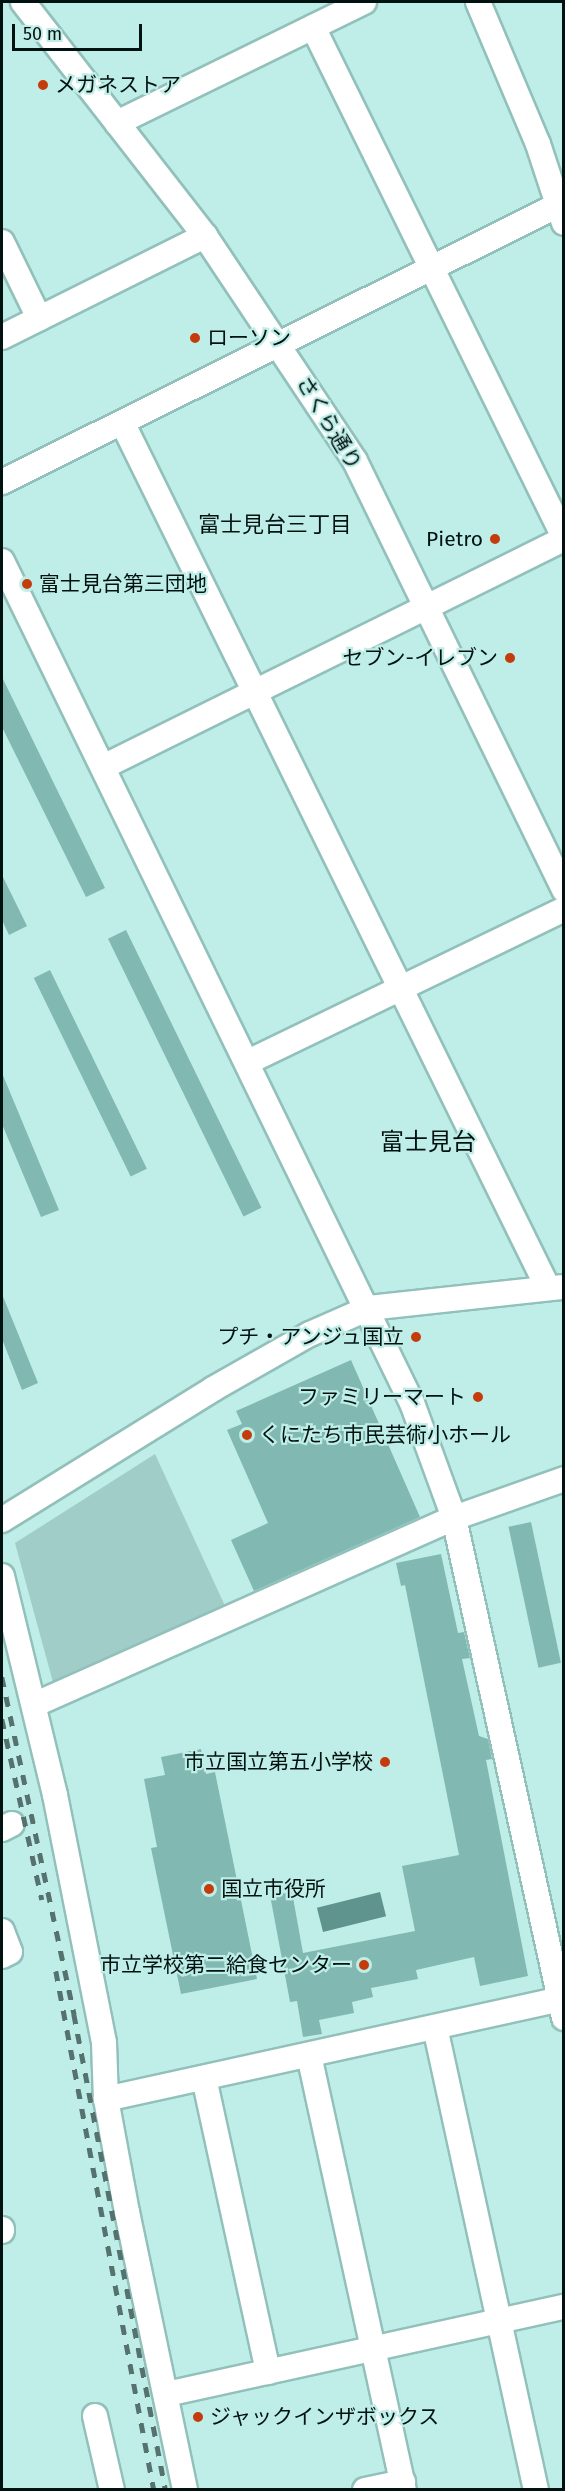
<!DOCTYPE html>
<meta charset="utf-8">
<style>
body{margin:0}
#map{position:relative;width:565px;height:2491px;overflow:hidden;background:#bfeee8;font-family:"Fira Sans","Noto Sans JP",sans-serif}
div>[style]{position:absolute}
.green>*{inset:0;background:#a1cdc8}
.water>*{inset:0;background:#5f948e;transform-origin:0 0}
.building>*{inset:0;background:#81b8b1;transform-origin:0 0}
.roads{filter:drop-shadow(2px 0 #92c0ba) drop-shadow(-2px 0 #92c0ba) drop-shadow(0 2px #92c0ba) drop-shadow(0 -2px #92c0ba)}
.minor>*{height:24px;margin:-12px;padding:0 12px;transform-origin:12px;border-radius:12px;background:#fff}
.rail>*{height:4.5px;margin-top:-2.25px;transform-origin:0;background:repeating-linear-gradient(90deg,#55726e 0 10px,transparent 0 20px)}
.dots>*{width:16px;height:16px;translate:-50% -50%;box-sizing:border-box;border:3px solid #bfeee8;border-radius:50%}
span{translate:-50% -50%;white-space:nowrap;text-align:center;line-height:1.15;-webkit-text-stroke:4.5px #bfeee8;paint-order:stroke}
.poi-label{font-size:21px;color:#021210}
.left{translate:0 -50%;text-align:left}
.right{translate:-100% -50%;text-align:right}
.street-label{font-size:21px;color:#021210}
.neighbourhood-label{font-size:22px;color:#021210}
.quarter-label{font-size:24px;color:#021210}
.frame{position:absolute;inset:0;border:3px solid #021210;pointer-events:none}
.scale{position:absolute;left:12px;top:24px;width:130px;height:27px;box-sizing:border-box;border:3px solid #021210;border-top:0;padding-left:8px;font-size:18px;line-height:21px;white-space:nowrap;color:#021210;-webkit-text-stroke:4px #bfeee8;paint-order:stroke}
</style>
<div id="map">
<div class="green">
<i style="clip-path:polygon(155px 1454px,226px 1608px,54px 1686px,15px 1543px)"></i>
</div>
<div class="water">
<i style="left:380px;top:1892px;width:25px;height:65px;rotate:76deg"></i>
</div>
<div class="building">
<i style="clip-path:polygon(2px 677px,105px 888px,86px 897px,2px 727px)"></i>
<i style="clip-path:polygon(2px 875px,27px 926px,9px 935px,2px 920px)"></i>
<i style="left:126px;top:930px;width:309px;height:20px;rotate:64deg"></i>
<i style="left:50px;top:970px;width:221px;height:18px;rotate:64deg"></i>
<i style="clip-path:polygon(2px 1073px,59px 1210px,41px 1217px,2px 1124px)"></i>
<i style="clip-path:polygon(2px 1294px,38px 1383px,22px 1390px,2px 1339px)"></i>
<i style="clip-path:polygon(351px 1360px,420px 1517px,254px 1591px,231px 1540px,268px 1523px,227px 1430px,242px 1424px,236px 1411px)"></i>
<i style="left:531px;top:1522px;width:144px;height:23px;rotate:78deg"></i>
<i style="clip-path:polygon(441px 1554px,458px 1633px,464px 1632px,470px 1658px,462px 1659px,479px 1736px,488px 1739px,492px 1759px,486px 1760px,528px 1976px,480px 1986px,474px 1957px,416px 1970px,418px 1979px,371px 1988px,373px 1997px,352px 2002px,354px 2013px,319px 2020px,322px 2034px,303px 2037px,297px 2001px,290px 2002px,270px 1895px,292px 1892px,303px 1953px,415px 1931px,402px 1866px,459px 1855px,405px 1585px,401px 1586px,396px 1563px)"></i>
<i style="clip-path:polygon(201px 1749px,206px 1774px,215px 1772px,257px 1979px,181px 1994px,151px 1848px,157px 1847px,144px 1779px,165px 1775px,161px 1757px)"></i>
</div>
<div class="roads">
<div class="minor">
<i style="left:23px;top:2px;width:296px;rotate:52.1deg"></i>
<i style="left:205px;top:236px;width:270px;rotate:56.3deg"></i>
<i style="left:355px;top:461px;width:477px;rotate:64deg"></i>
<i style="left:478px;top:2px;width:154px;rotate:67.1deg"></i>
<i style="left:538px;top:144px;width:83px;rotate:71.8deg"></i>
<i style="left:313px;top:27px;width:568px;rotate:63.8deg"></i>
<i style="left:117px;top:123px;width:275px;rotate:-26.1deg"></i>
<i style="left:2px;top:242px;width:85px;rotate:64deg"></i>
<i style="left:2px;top:337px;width:227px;rotate:-26.5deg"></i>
<i style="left:123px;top:424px;width:963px;rotate:63.81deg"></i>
<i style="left:2px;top:482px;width:628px;rotate:-26.48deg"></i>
<i style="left:2px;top:561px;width:937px;rotate:64.04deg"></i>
<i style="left:412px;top:1403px;width:122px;rotate:69.9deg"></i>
<i style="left:454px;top:1518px;width:512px;rotate:77.59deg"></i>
<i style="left:103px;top:767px;width:514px;rotate:-26.32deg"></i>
<i style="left:248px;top:1062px;width:351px;rotate:-25.8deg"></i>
<i style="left:2px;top:1520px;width:248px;rotate:-31.8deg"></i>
<i style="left:213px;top:1389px;width:112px;rotate:-29.6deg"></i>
<i style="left:310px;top:1334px;width:64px;rotate:-23.8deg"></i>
<i style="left:369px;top:1308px;width:193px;rotate:-6.2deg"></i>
<i style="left:2px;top:1576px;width:225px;rotate:76.4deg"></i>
<i style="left:55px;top:1795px;width:253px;rotate:78.8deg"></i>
<i style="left:104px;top:2043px;width:56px;rotate:88deg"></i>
<i style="left:106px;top:2099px;width:115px;rotate:79.5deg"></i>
<i style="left:127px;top:2212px;width:284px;rotate:78.2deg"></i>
<i style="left:36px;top:1704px;width:458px;rotate:-24deg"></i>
<i style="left:454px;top:1518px;width:117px;rotate:-19.5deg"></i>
<i style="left:2px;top:1829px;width:11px;rotate:-27deg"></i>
<i style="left:2px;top:1931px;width:22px;rotate:69deg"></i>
<i style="left:10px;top:1952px;width:9px;rotate:153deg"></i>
<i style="left:435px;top:2027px;width:474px;rotate:77.7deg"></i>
<i style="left:309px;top:2055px;width:445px;rotate:77.7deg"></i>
<i style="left:204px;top:2078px;width:301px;rotate:77.7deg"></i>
<i style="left:106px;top:2099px;width:469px;rotate:-12.4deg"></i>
<i style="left:2px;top:2229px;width:2px;rotate:90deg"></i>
<i style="left:167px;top:2394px;width:406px;rotate:-12.4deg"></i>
<i style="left:95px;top:2416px;width:76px;rotate:77.1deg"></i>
<i style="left:365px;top:2490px;width:39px;rotate:-12deg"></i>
</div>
</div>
<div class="rail">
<i style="left:2px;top:1677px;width:345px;rotate:77.9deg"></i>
<i style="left:74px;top:2014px;width:485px;rotate:79.1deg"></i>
<i style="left:2px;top:1719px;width:185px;rotate:77.5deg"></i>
<i style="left:56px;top:1971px;width:528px;rotate:79.31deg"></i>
</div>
<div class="dots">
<i style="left:43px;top:85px;background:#c43c0c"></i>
<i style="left:195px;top:338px;background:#c43c0c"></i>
<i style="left:495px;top:539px;background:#c43c0c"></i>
<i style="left:27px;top:584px;background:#c43c0c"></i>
<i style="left:510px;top:658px;background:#c43c0c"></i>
<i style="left:416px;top:1337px;background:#c43c0c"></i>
<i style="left:478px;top:1397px;background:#c43c0c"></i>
<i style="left:247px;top:1435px;background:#c43c0c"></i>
<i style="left:385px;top:1762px;background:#c43c0c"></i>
<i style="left:209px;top:1889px;background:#c43c0c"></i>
<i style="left:364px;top:1965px;background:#c43c0c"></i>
<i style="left:198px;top:2417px;background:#c43c0c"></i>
</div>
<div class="poi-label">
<span class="left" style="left:55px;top:85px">メガネストア</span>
<span class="left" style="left:207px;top:338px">ローソン</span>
<span class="right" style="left:483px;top:539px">Pietro</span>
<span class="left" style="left:39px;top:584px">富士見台第三団地</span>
<span class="right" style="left:498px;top:658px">セブン-イレブン</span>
<span class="right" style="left:404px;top:1337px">プチ・アンジュ国立</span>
<span class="right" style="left:466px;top:1397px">ファミリーマート</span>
<span class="left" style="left:259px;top:1435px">くにたち市民芸術小ホール</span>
<span class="right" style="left:373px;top:1762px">市立国立第五小学校</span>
<span class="left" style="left:221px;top:1889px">国立市役所</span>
<span class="right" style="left:352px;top:1965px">市立学校第二給食センター</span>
<span class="left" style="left:210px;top:2417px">ジャックインザボックス</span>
</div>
<div class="street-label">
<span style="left:329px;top:423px;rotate:59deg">さくら通り</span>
</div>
<div class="neighbourhood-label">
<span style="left:275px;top:525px">富士見台三丁目</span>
</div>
<div class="quarter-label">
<span style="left:428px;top:1143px">富士見台</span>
</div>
<div class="frame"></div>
<div class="scale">50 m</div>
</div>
